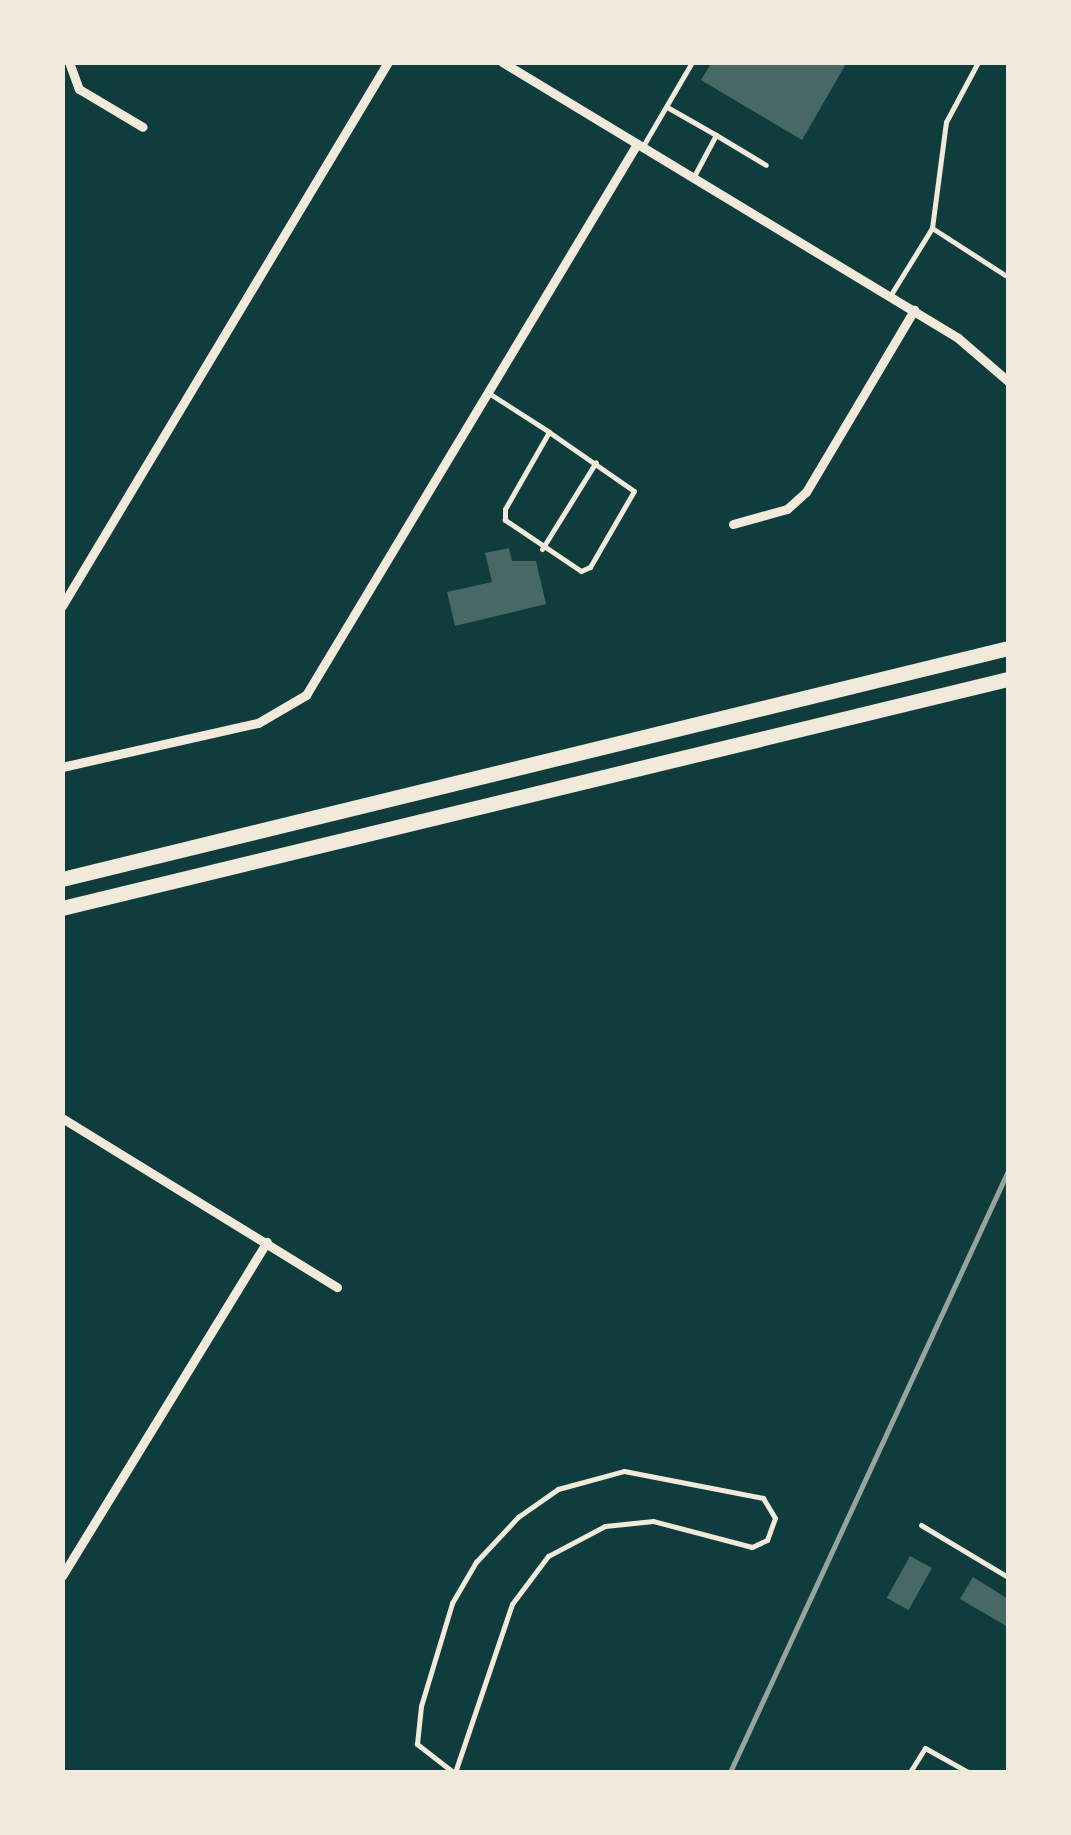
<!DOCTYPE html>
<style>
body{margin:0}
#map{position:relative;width:1071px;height:1835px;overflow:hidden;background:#0f3d3e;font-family:"Varela Round",sans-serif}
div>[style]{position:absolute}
.building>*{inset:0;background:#486865;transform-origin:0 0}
.service>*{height:5px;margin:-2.5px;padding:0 2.5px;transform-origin:2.5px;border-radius:2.5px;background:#f1e9da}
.minor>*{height:9px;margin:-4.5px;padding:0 4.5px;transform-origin:4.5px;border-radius:4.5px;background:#f1e9da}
.trunk>*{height:15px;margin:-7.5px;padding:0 7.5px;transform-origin:7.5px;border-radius:7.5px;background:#f1e9da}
.rail>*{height:5px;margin:-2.5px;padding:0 2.5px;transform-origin:2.5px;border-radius:2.5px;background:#97a49c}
span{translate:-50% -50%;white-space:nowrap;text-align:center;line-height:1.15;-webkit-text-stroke:9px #f1e9da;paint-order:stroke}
.frame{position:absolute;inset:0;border:65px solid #f1e9da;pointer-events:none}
</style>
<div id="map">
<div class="building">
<i style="clip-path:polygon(712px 62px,847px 62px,802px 140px,701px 80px)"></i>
<i style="clip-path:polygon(509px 548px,512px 561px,536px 561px,546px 604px,455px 626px,447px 592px,492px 582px,485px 553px)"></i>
<i style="left:910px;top:1556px;width:25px;height:48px;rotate:29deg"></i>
<i style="clip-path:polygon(973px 1577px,1008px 1599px,1008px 1627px,960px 1599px)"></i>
</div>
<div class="service">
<i style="left:667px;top:107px;width:56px;rotate:29.7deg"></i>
<i style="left:643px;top:146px;width:97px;rotate:-59.7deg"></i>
<i style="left:693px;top:178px;width:49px;rotate:-61.9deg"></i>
<i style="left:716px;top:135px;width:58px;rotate:31deg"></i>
<i style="left:932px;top:228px;width:107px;rotate:-82.5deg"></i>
<i style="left:946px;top:122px;width:68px;rotate:-61.9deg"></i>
<i style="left:890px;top:296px;width:80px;rotate:-58.3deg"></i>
<i style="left:932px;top:228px;width:90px;rotate:32.8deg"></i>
<i style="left:487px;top:392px;width:72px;rotate:32.6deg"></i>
<i style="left:549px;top:432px;width:103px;rotate:34.8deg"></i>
<i style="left:634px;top:491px;width:88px;rotate:120.1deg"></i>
<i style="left:590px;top:567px;width:10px;rotate:156deg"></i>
<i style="left:581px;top:571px;width:92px;rotate:-146.1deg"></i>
<i style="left:505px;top:520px;width:11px;rotate:-90deg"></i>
<i style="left:505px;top:509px;width:89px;rotate:-60.3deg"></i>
<i style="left:542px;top:549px;width:102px;rotate:-58.2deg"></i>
<i style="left:921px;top:1525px;width:101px;rotate:30.9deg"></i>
<i style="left:453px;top:1772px;width:46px;rotate:-142.1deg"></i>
<i style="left:417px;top:1744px;width:38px;rotate:-84deg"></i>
<i style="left:421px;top:1706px;width:108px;rotate:-73.2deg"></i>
<i style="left:452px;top:1603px;width:48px;rotate:-59.7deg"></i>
<i style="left:476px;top:1562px;width:62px;rotate:-47deg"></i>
<i style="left:518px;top:1517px;width:49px;rotate:-35deg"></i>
<i style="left:558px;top:1489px;width:68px;rotate:-15.3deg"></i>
<i style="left:624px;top:1471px;width:142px;rotate:11deg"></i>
<i style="left:763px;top:1498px;width:23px;rotate:59deg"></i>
<i style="left:775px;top:1518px;width:23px;rotate:110deg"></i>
<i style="left:767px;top:1540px;width:17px;rotate:155deg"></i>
<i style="left:752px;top:1547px;width:102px;rotate:-165.3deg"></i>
<i style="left:653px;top:1521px;width:48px;rotate:174.1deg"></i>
<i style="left:605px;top:1526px;width:64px;rotate:152.2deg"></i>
<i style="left:548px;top:1556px;width:60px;rotate:126.9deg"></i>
<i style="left:512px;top:1604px;width:177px;rotate:108.7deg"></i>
<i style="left:910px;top:1772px;width:28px;rotate:-58deg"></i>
<i style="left:925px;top:1748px;width:49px;rotate:29.2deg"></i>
</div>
<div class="minor">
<i style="left:69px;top:62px;width:29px;rotate:70deg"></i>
<i style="left:79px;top:89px;width:74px;rotate:30.7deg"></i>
<i style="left:502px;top:62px;width:533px;rotate:31.18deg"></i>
<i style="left:958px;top:338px;width:66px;rotate:40.7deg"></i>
<i style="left:733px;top:524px;width:56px;rotate:-15.5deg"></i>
<i style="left:787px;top:509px;width:25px;rotate:-42deg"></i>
<i style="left:806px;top:492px;width:212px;rotate:-59.3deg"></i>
<i style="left:62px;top:606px;width:634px;rotate:-59.07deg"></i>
<i style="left:62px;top:767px;width:201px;rotate:-12.7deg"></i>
<i style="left:258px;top:723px;width:56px;rotate:-30.3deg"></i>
<i style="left:306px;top:695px;width:643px;rotate:-59.01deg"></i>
<i style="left:62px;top:1118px;width:323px;rotate:31.6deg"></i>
<i style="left:62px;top:1576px;width:392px;rotate:-58.5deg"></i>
</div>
<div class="trunk">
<i style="left:62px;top:879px;width:974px;rotate:-13.72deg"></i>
<i style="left:62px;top:908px;width:973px;rotate:-13.61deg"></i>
</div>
<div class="rail">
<i style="left:730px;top:1772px;width:662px;rotate:-65.18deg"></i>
</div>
<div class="frame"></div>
</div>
